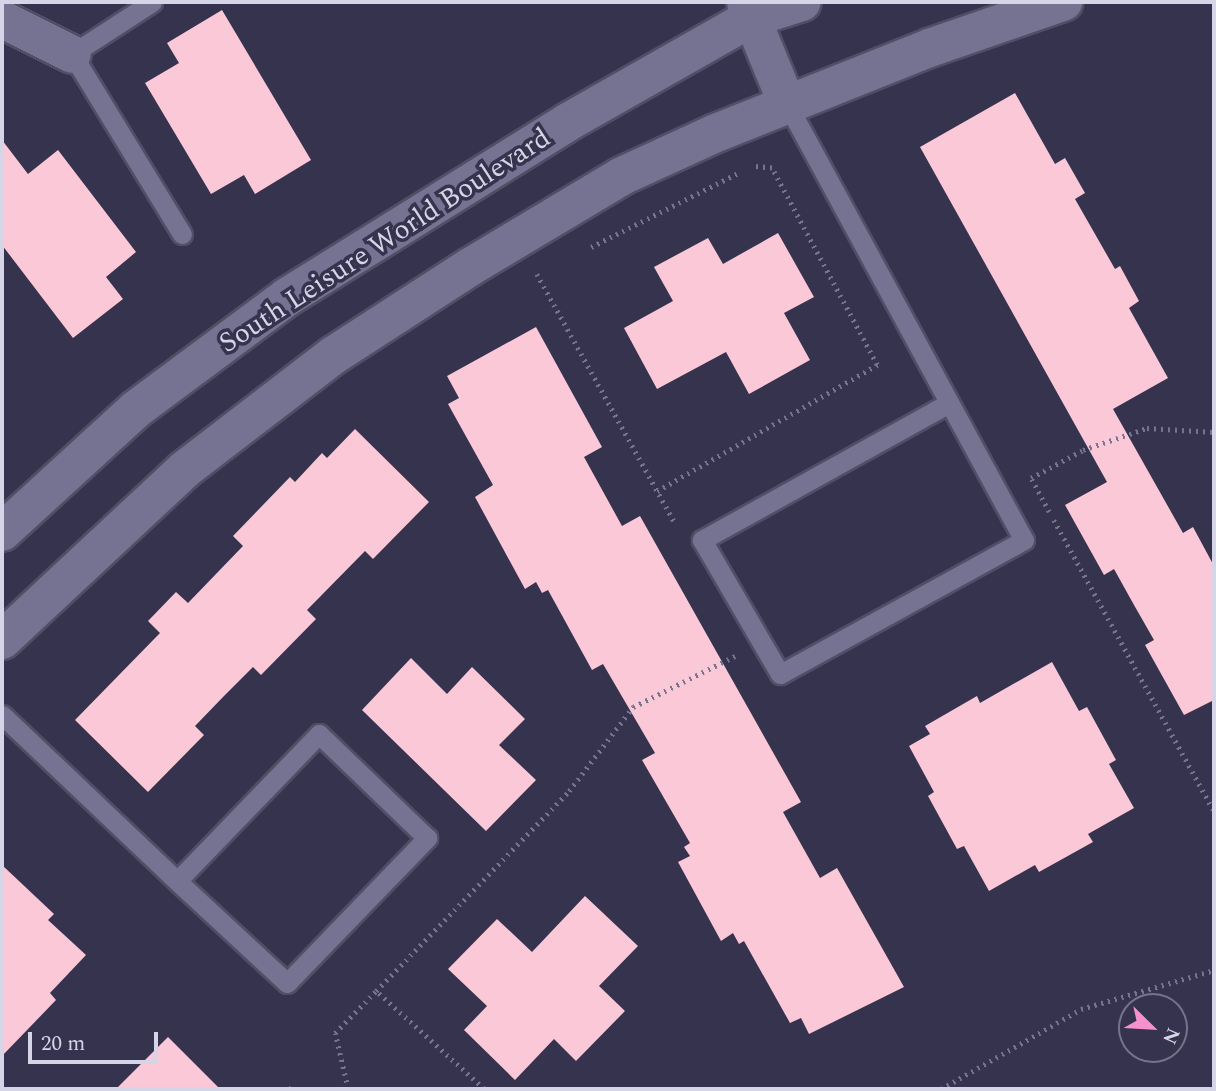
<!DOCTYPE html>
<style>
body{margin:0}
#map{position:relative;width:1216px;height:1091px;overflow:hidden;background:#36334f;font-family:Spectral,serif}
div>[style]{position:absolute}
.building>*{inset:0;background:#fac8d7}
.path>*{height:4.5px;margin-top:-2.25px;transform-origin:0;background:repeating-linear-gradient(90deg,#77758d 0 2px,transparent 0 7px)}
.roads{filter:drop-shadow(2px 0 #524e66) drop-shadow(-2px 0 #524e66) drop-shadow(0 2px #524e66) drop-shadow(0 -2px #524e66)}
.service>*{height:19px;margin:-9.5px;padding:0 9.5px;transform-origin:9.5px;border-radius:9.5px;background:#767392}
.minor>*{height:37px;margin:-18.5px;padding:0 18.5px;transform-origin:18.5px;border-radius:18.5px;background:#767392}
.tertiary>*{height:38px;margin:-19px;padding:0 19px;transform-origin:19px;border-radius:19px;background:#767392}
span{translate:-50% -50%;white-space:nowrap;text-align:center;line-height:1.15;-webkit-text-stroke:7px #36334f;paint-order:stroke}
.street-label{font-size:28px;color:#d6d5e7}
.frame{position:absolute;inset:0;border:4px solid #d6d5e7;pointer-events:none}
.north{position:absolute;left:1118px;top:993px;width:70px;height:70px;box-sizing:border-box;background:#36334f;border:2px solid #76748c;border-radius:50%;rotate:114deg;font-size:19px;font-weight:700;line-height:28px;text-align:center;color:#d6d5e7}
.north::after{content:'';display:block;margin:auto;width:24px;height:32px;background:#f690cf;clip-path:polygon(50% 0,100% 100%,50% 72%,0 100%)}
.scale{position:absolute;left:28px;top:1032px;width:130px;height:32px;box-sizing:border-box;border:4px solid #d6d5e7;border-top:0;padding-left:9px;font-size:21px;line-height:24px;white-space:nowrap;color:#d6d5e7;-webkit-text-stroke:5px #36334f;paint-order:stroke}
</style>
<div id="map">
<div class="building">
<i style="clip-path:polygon(222px 10px,311px 160px,255px 194px,244px 175px,211px 194px,145px 83px,179px 63px,167px 43px)"></i>
<i style="clip-path:polygon(1015px 93px,1055px 164px,1065px 158px,1085px 193px,1075px 199px,1115px 269px,1120px 266px,1139px 301px,1129px 308px,1168px 378px,1113px 409px,1183px 533px,1193px 527px,1214px 566px,1214px 700px,1184px 715px,1145px 645px,1154px 640px,1134px 605px,1114px 569px,1104px 575px,1065px 505px,1107px 482px,920px 147px)"></i>
<i style="clip-path:polygon(2px 140px,28px 174px,58px 150px,136px 252px,106px 277px,123px 299px,73px 338px,2px 245px)"></i>
<i style="clip-path:polygon(778px 233px,814px 297px,784px 313px,810px 360px,749px 394px,726px 352px,657px 389px,624px 328px,673px 301px,654px 267px,708px 238px,723px 264px)"></i>
<i style="clip-path:polygon(536px 327px,602px 447px,584px 457px,622px 526px,640px 516px,801px 802px,783px 812px,820px 878px,837px 868px,904px 987px,809px 1034px,801px 1018px,790px 1023px,744px 941px,739px 944px,733px 933px,721px 941px,678px 862px,690px 856px,684px 847px,690px 843px,642px 760px,655px 753px,603px 664px,592px 670px,548px 590px,542px 593px,536px 582px,525px 589px,475px 497px,493px 485px,448px 404px,459px 398px,447px 376px)"></i>
<i style="clip-path:polygon(355px 429px,429px 502px,373px 559px,365px 551px,307px 610px,316px 619px,261px 675px,253px 667px,224px 696px,195px 726px,204px 735px,148px 792px,75px 720px,160px 633px,148px 621px,176px 592px,188px 603px,243px 546px,233px 536px,290px 477px,295px 482px,322px 453px,327px 458px)"></i>
<i style="clip-path:polygon(411px 658px,447px 694px,472px 667px,525px 719px,499px 745px,536px 780px,486px 831px,362px 710px)"></i>
<i style="clip-path:polygon(1052px 662px,1079px 711px,1087px 707px,1116px 760px,1109px 764px,1134px 808px,1088px 834px,1093px 842px,1039px 872px,1035px 865px,989px 891px,964px 846px,957px 849px,928px 796px,934px 792px,909px 746px,930px 734px,925px 726px,977px 696px,980px 703px)"></i>
<i style="clip-path:polygon(2px 865px,54px 914px,48px 920px,86px 955px,50px 993px,56px 1000px,2px 1056px)"></i>
<i style="clip-path:polygon(585px 896px,638px 946px,599px 986px,625px 1011px,576px 1061px,554px 1039px,515px 1080px,464px 1030px,487px 1006px,448px 969px,497px 919px,532px 952px)"></i>
<i style="clip-path:polygon(168px 1037px,220px 1089px,116px 1089px)"></i>
</div>
<div class="path">
<i style="left:591px;top:247px;width:167px;rotate:-26.7deg"></i>
<i style="left:537px;top:274px;width:285px;rotate:61deg"></i>
<i style="left:657px;top:491px;width:254px;rotate:-29.8deg"></i>
<i style="left:877px;top:365px;width:223px;rotate:-118.1deg"></i>
<i style="left:772px;top:168px;width:21px;rotate:-175deg"></i>
<i style="left:1049px;top:512px;width:38px;rotate:-118deg"></i>
<i style="left:1031px;top:478px;width:59px;rotate:-28.3deg"></i>
<i style="left:1083px;top:450px;width:68px;rotate:-19deg"></i>
<i style="left:1147px;top:428px;width:67px;rotate:3.4deg"></i>
<i style="left:1054px;top:520px;width:332px;rotate:61.2deg"></i>
<i style="left:288px;top:1087px;width:3px;rotate:45deg"></i>
<i style="left:348px;top:1089px;width:57px;rotate:-103.1deg"></i>
<i style="left:335px;top:1033px;width:59px;rotate:-45.7deg"></i>
<i style="left:484px;top:1089px;width:146px;rotate:-137.8deg"></i>
<i style="left:376px;top:991px;width:278px;rotate:-46deg"></i>
<i style="left:569px;top:791px;width:106px;rotate:-52.7deg"></i>
<i style="left:633px;top:707px;width:114px;rotate:-26.6deg"></i>
<i style="left:941px;top:1089px;width:161px;rotate:-29.7deg"></i>
<i style="left:1081px;top:1009px;width:139px;rotate:-16.3deg"></i>
</div>
<div class="roads">
<div class="service">
<i style="left:152px;top:2px;width:95px;rotate:147deg"></i>
<i style="left:72px;top:54px;width:211px;rotate:58.6deg"></i>
<i style="left:786px;top:102px;width:498px;rotate:61.5deg"></i>
<i style="left:1024px;top:540px;width:278px;rotate:151.2deg"></i>
<i style="left:780px;top:674px;width:155px;rotate:-120.2deg"></i>
<i style="left:702px;top:540px;width:282px;rotate:-29deg"></i>
<i style="left:2px;top:715px;width:241px;rotate:43.5deg"></i>
<i style="left:177px;top:881px;width:150px;rotate:42.8deg"></i>
<i style="left:287px;top:983px;width:202px;rotate:-46deg"></i>
<i style="left:427px;top:838px;width:150px;rotate:-136.1deg"></i>
<i style="left:319px;top:734px;width:204px;rotate:134deg"></i>
</div>
<div class="minor">
<i style="left:745px;top:2px;width:108px;rotate:67.7deg"></i>
<i style="left:2px;top:19px;width:78px;rotate:26.6deg"></i>
</div>
<div class="tertiary">
<i style="left:2px;top:532px;width:180px;rotate:-42.5deg"></i>
<i style="left:135px;top:410px;width:189px;rotate:-36.6deg"></i>
<i style="left:287px;top:297px;width:331px;rotate:-31.9deg"></i>
<i style="left:568px;top:122px;width:210px;rotate:-29.6deg"></i>
<i style="left:751px;top:18px;width:53px;rotate:-17.4deg"></i>
<i style="left:2px;top:640px;width:249px;rotate:-43deg"></i>
<i style="left:184px;top:470px;width:189px;rotate:-37.5deg"></i>
<i style="left:334px;top:355px;width:162px;rotate:-32.9deg"></i>
<i style="left:470px;top:267px;width:177px;rotate:-30.9deg"></i>
<i style="left:622px;top:176px;width:103px;rotate:-24.6deg"></i>
<i style="left:716px;top:133px;width:232px;rotate:-21.7deg"></i>
<i style="left:932px;top:47px;width:139px;rotate:-19deg"></i>
</div>
</div>
<div class="street-label">
<span style="left:385px;top:241px;rotate:-33deg">South Leisure World Boulevard</span>
</div>
<div class="frame"></div>
<div class="north">N</div>
<div class="scale">20 m</div>
</div>
